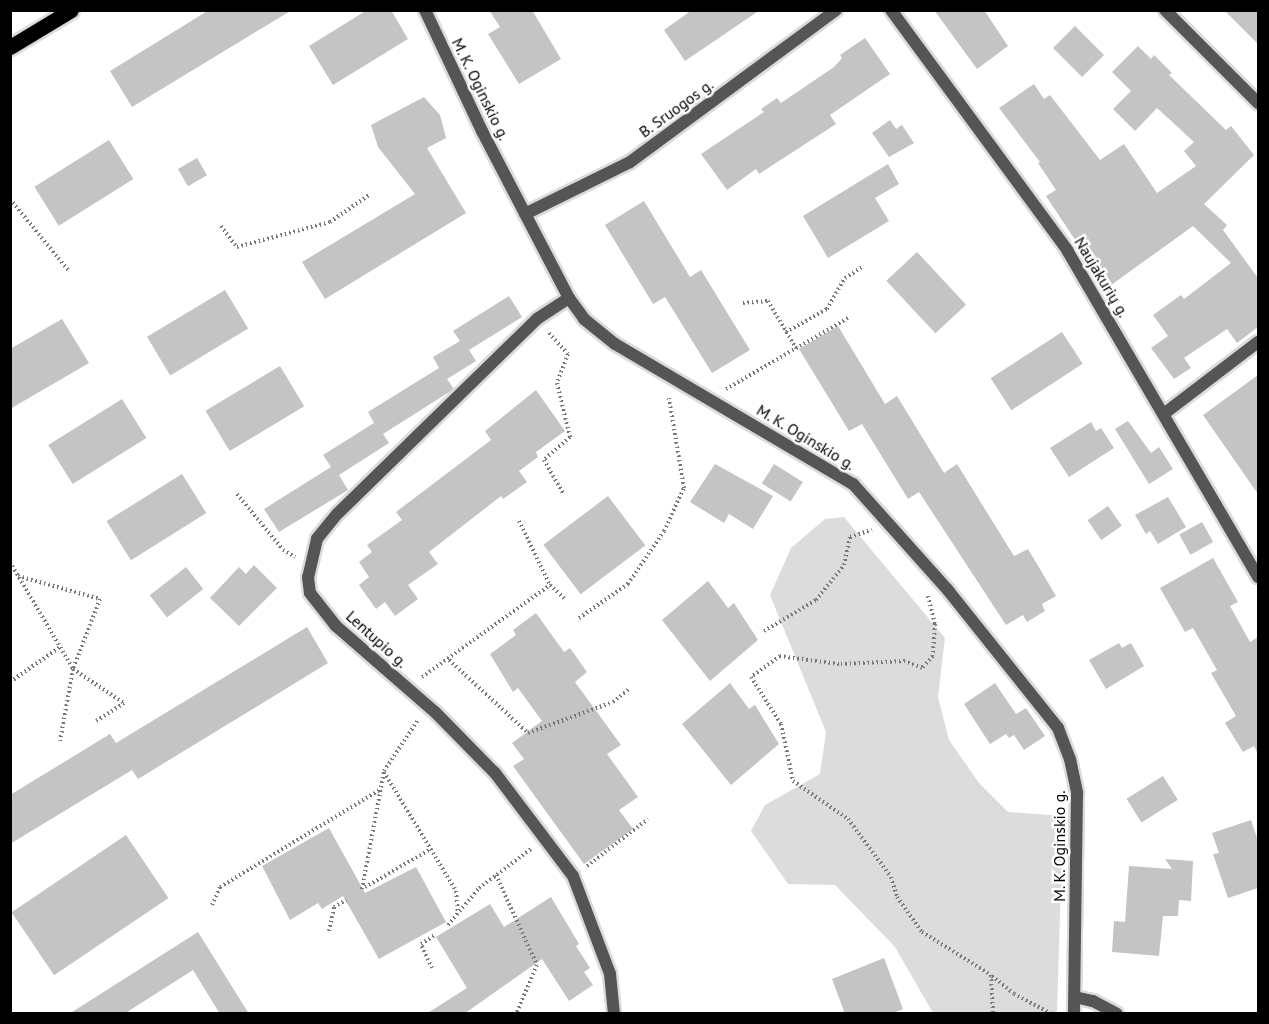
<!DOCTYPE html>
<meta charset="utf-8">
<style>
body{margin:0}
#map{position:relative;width:1269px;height:1024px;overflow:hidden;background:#fff;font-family:"PT Sans",sans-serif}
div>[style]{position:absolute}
.green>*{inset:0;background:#dcdcdc}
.building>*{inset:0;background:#c4c4c4;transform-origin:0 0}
.path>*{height:4px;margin-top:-2px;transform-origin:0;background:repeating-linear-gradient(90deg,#777 0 1.5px,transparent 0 4.5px)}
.roads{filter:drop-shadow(2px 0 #dbdbdb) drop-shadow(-2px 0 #dbdbdb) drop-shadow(0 2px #dbdbdb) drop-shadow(0 -2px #dbdbdb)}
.street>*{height:12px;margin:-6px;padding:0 6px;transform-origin:6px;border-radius:6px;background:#555}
.primary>*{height:15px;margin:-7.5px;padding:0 7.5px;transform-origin:7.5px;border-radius:7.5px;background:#000}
span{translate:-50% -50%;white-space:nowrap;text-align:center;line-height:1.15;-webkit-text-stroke:5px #fff;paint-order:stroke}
.street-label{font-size:16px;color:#000}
.frame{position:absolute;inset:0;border:12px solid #000;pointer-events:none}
</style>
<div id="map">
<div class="green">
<i style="clip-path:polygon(844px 517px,945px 638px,938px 697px,949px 740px,979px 783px,1008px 812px,1063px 816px,1057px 1013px,933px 1013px,895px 947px,835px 885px,788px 884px,751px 831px,765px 805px,820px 774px,826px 732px,770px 595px,791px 548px,825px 519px)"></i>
</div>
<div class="building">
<i style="clip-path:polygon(209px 10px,292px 10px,132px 107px,110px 71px)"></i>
<i style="clip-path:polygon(367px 10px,391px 10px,408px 39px,333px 85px,309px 46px)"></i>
<i style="clip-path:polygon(489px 10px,532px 10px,561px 59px,519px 84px,488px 34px,500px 27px)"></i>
<i style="clip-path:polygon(692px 10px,760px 10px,685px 61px,664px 30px)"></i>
<i style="clip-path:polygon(934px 10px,984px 10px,1008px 46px,977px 69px)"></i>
<i style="clip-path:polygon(1224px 10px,1258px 10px,1258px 44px)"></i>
<i style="left:1075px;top:26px;width:41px;height:31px;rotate:45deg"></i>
<i style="clip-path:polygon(865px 38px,890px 74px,830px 115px,836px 124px,759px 174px,756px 169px,727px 190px,701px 154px,764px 112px,761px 109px,777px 98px,781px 103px,834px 67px,842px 58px,840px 55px)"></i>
<i style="clip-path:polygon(1138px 46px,1151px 59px,1154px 55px,1172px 73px,1169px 75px,1226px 130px,1231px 126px,1254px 155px,1204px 204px,1227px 225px,1223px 230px,1258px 278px,1258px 327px,1237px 343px,1227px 329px,1184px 358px,1191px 368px,1174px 379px,1151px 348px,1168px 336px,1153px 315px,1181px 295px,1184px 299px,1231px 263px,1193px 226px,1107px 288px,1046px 196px,1056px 190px,1038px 163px,1040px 162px,999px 108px,1034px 84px,1044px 99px,1050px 95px,1100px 160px,1124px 144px,1157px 193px,1196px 166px,1184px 151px,1194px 142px,1157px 108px,1135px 131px,1113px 109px,1131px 91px,1112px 72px)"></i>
<i style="clip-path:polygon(424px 97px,440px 115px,446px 138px,427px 148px,466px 213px,325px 299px,302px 262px,415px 194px,378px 147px,371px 125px)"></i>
<i style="clip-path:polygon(890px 120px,896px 129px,902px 125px,914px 143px,889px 157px,872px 133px)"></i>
<i style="left:109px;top:140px;width:46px;height:88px;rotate:58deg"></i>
<i style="left:197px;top:158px;width:20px;height:22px;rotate:60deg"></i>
<i style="clip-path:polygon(888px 164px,899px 184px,875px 198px,889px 221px,828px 258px,803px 216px)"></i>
<i style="clip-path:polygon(644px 201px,690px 277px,701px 270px,750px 350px,712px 373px,665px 297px,653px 304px,605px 225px)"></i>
<i style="left:917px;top:252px;width:72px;height:42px;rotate:47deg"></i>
<i style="left:225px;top:290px;width:45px;height:91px;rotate:59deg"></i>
<i style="clip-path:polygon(509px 296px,522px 317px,469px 350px,476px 361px,447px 379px,454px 389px,383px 434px,389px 443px,339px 475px,348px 490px,279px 532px,264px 509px,331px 467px,323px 455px,374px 423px,368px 412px,439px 368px,433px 357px,460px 341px,453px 331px)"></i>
<i style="clip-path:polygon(62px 319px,89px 363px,10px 409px,10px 349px)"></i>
<i style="clip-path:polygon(838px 326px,885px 404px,897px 396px,944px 473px,957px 464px,1014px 556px,1028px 549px,1056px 596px,1042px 604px,1045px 611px,1027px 622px,1023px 615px,1006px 625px,919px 492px,908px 499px,862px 424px,849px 431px,799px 349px)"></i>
<i style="left:1062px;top:332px;width:38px;height:85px;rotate:57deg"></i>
<i style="left:280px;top:366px;width:47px;height:87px;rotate:59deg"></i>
<i style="clip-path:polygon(1258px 375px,1258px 494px,1203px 415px)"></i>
<i style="clip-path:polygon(536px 390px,565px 431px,536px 452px,538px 457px,519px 471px,527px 482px,503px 499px,501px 496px,429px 552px,438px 564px,408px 585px,418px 599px,395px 616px,385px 602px,376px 609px,359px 585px,369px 577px,359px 562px,372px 552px,367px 545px,402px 520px,396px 512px,491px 440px,485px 431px)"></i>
<i style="left:122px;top:399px;width:46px;height:87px;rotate:58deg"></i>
<i style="clip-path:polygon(1128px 421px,1151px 453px,1159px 447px,1173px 469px,1149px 484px,1115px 429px)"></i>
<i style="clip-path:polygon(1091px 422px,1096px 431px,1101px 428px,1114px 448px,1069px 477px,1050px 448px)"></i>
<i style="clip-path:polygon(715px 464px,773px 496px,753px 529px,729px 514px,724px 523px,690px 502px)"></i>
<i style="left:774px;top:464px;width:34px;height:23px;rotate:32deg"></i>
<i style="left:182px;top:474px;width:46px;height:89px;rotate:58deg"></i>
<i style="left:608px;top:496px;width:62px;height:81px;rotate:53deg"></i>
<i style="clip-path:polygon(1168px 497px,1186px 527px,1158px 544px,1150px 531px,1146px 534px,1135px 515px)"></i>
<i style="left:1108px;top:506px;width:24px;height:25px;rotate:55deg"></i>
<i style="left:1202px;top:522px;width:23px;height:26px;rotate:61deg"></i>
<i style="clip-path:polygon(1213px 558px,1238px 602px,1230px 606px,1250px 642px,1258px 637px,1258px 754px,1254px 746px,1243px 752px,1225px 723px,1236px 716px,1211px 673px,1217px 670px,1193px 628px,1185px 632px,1160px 588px)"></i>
<i style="clip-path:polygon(254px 565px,277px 588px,239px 626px,210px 598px,239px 567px,246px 574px)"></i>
<i style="left:186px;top:567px;width:28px;height:46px;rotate:52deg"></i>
<i style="clip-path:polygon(708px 581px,728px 608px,734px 603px,758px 640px,710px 681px,662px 620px)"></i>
<i style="clip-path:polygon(536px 613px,564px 652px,570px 648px,587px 672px,575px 682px,621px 745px,607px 754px,638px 797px,619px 810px,633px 829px,584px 864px,513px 766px,524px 759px,512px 743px,542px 721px,518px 688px,513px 692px,490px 654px,516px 635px,513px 630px)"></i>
<i style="clip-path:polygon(307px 627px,328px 663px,138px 779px,132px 770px,10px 844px,10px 795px,110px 734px,116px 743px)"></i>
<i style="clip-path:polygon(1119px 643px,1122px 648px,1131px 643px,1144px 666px,1106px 689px,1089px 660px)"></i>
<i style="clip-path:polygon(730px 683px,749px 709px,755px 705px,779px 744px,731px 785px,682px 724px)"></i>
<i style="clip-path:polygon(995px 683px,1016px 714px,1026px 708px,1045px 736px,1024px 750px,1014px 735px,1009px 738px,1006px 734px,990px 744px,964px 704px)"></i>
<i style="left:1163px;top:776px;width:28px;height:43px;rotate:58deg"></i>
<i style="clip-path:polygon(1251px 820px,1258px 841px,1258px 888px,1228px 898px,1213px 854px,1219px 853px,1212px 833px)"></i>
<i style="clip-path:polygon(329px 828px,365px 893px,416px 867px,446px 922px,379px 959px,343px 896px,322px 909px,318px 903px,290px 920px,262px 866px)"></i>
<i style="left:126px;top:835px;width:76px;height:138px;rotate:56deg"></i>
<i style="clip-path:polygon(1165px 859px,1193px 861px,1191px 901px,1179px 900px,1178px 916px,1163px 916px,1159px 956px,1112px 952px,1114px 921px,1125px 922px,1129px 866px,1172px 869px)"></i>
<i style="clip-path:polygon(551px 897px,579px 944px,576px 946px,590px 968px,584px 972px,593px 985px,569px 1001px,542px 959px,464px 1014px,426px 1014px,467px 988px,436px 937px,490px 904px,504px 927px)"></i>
<i style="clip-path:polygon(198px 932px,249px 1014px,220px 1014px,193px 970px,124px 1014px,69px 1014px)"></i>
<i style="clip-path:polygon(884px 958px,903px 1009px,891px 1014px,845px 1014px,832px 979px)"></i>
</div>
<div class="path">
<i style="left:10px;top:199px;width:93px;rotate:50.7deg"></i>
<i style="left:221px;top:226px;width:26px;rotate:53deg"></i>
<i style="left:237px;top:247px;width:96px;rotate:-15deg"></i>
<i style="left:330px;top:222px;width:47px;rotate:-34.7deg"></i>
<i style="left:743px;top:303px;width:25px;rotate:-5deg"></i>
<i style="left:768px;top:301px;width:55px;rotate:59.2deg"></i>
<i style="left:786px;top:332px;width:47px;rotate:-29.3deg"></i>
<i style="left:827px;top:309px;width:36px;rotate:-60deg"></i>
<i style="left:845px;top:278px;width:20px;rotate:-33deg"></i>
<i style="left:549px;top:333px;width:28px;rotate:48deg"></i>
<i style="left:568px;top:354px;width:31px;rotate:111deg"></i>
<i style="left:557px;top:383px;width:56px;rotate:76.5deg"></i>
<i style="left:570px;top:437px;width:35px;rotate:139deg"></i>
<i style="left:544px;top:460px;width:38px;rotate:60deg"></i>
<i style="left:726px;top:389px;width:141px;rotate:-30.2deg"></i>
<i style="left:237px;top:494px;width:72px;rotate:50.6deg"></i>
<i style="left:283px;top:550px;width:14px;rotate:30deg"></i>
<i style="left:519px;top:521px;width:71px;rotate:64.2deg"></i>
<i style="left:10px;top:562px;width:124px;rotate:59.5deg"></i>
<i style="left:73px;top:669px;width:61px;rotate:33.7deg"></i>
<i style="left:124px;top:703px;width:33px;rotate:147deg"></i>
<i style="left:18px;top:576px;width:85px;rotate:15.7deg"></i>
<i style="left:100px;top:599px;width:75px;rotate:111.1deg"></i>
<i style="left:73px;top:669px;width:73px;rotate:100.2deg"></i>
<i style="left:928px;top:596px;width:29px;rotate:76deg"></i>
<i style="left:935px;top:624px;width:32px;rotate:94deg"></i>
<i style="left:933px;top:656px;width:16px;rotate:133deg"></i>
<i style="left:922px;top:668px;width:18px;rotate:-158deg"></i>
<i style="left:905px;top:661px;width:66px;rotate:177.4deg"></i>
<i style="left:839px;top:664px;width:60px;rotate:-172.3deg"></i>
<i style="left:780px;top:656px;width:36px;rotate:144deg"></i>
<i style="left:751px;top:677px;width:56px;rotate:57.4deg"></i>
<i style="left:781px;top:724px;width:58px;rotate:78.1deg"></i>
<i style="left:793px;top:781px;width:67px;rotate:34.6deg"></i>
<i style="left:848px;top:819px;width:72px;rotate:53.4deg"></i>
<i style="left:891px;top:877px;width:21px;rotate:73deg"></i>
<i style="left:897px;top:897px;width:43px;rotate:54.5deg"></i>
<i style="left:922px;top:932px;width:81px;rotate:31.9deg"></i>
<i style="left:991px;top:975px;width:39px;rotate:87deg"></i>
<i style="left:579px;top:618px;width:60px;rotate:-34.8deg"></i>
<i style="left:628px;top:584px;width:64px;rotate:-55.8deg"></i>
<i style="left:664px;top:531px;width:47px;rotate:-65.1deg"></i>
<i style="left:684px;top:488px;width:91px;rotate:-99.5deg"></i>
<i style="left:764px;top:631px;width:61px;rotate:-30.8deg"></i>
<i style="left:816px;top:600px;width:45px;rotate:-51.3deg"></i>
<i style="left:844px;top:565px;width:29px;rotate:-78deg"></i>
<i style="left:850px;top:537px;width:23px;rotate:-18deg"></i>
<i style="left:449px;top:660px;width:108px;rotate:42.7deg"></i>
<i style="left:528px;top:733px;width:90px;rotate:-20deg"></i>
<i style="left:613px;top:702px;width:21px;rotate:-39deg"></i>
<i style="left:422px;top:677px;width:158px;rotate:-35.7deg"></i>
<i style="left:550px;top:585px;width:22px;rotate:43deg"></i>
<i style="left:10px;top:682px;width:61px;rotate:-35deg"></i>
<i style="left:384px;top:772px;width:139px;rotate:58.8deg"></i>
<i style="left:456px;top:891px;width:22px;rotate:85deg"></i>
<i style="left:587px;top:866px;width:77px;rotate:-37.6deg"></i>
<i style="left:496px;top:875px;width:99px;rotate:65.5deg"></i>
<i style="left:537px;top:965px;width:53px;rotate:113.2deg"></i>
<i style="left:365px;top:887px;width:76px;rotate:-29.9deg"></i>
<i style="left:362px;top:889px;width:120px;rotate:-79.4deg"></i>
<i style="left:384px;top:771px;width:61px;rotate:-56.3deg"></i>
<i style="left:212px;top:905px;width:20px;rotate:-66deg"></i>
<i style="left:220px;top:887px;width:188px;rotate:-31.3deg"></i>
<i style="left:448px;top:925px;width:48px;rotate:-50deg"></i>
<i style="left:479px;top:888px;width:65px;rotate:-36.9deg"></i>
<i style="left:329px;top:931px;width:25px;rotate:-78deg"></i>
<i style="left:334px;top:907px;width:14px;rotate:-30deg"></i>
<i style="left:432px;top:968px;width:26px;rotate:-115deg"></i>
<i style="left:421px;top:944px;width:17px;rotate:-33deg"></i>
<i style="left:992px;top:976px;width:28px;rotate:39deg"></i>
<i style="left:1014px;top:994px;width:43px;rotate:27.8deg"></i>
</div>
<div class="roads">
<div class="street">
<i style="left:425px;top:10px;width:134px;rotate:64.8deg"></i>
<i style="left:482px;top:131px;width:188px;rotate:62.5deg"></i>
<i style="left:569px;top:298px;width:26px;rotate:54deg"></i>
<i style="left:584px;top:319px;width:40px;rotate:39deg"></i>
<i style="left:615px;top:344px;width:276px;rotate:30.5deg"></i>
<i style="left:853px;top:484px;width:141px;rotate:48.2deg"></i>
<i style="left:947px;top:589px;width:178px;rotate:51.4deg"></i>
<i style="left:1058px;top:728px;width:33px;rotate:69deg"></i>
<i style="left:1070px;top:759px;width:35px;rotate:78deg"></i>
<i style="left:1077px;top:793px;width:221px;rotate:90.8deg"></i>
<i style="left:891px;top:10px;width:298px;rotate:53.7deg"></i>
<i style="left:1067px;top:250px;width:379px;rotate:59.7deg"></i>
<i style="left:1165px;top:10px;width:132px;rotate:45deg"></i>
<i style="left:525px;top:214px;width:117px;rotate:-26.3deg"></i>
<i style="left:630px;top:162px;width:256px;rotate:-36.4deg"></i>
<i style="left:569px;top:298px;width:38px;rotate:147deg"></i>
<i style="left:537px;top:319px;width:279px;rotate:135.7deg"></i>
<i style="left:337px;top:514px;width:32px;rotate:129deg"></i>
<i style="left:317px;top:539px;width:39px;rotate:103deg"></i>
<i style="left:308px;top:577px;width:16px;rotate:83deg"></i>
<i style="left:310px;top:593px;width:42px;rotate:51.8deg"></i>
<i style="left:336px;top:626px;width:131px;rotate:41deg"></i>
<i style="left:435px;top:712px;width:86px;rotate:45.5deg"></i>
<i style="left:495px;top:773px;width:129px;rotate:52.9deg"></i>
<i style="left:573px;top:876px;width:105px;rotate:69.3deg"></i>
<i style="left:610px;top:974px;width:40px;rotate:84.3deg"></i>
<i style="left:1165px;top:413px;width:117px;rotate:-37.4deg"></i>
<i style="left:1075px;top:997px;width:18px;rotate:13deg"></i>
<i style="left:1093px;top:1001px;width:27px;rotate:28deg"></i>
</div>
<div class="primary">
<i style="left:10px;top:47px;width:71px;rotate:-31.2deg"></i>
</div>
</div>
<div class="street-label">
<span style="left:481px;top:89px;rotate:64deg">M. K. Oginskio g.</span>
<span style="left:676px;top:108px;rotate:-36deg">B. Sruogos g.</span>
<span style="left:1102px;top:277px;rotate:59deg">Naujakurių g.</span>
<span style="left:806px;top:437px;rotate:31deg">M. K. Oginskio g.</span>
<span style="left:377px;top:639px;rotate:42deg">Lentupio g.</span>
<span style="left:1059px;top:846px;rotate:-90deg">M. K. Oginskio g.</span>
</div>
<div class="frame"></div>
</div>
